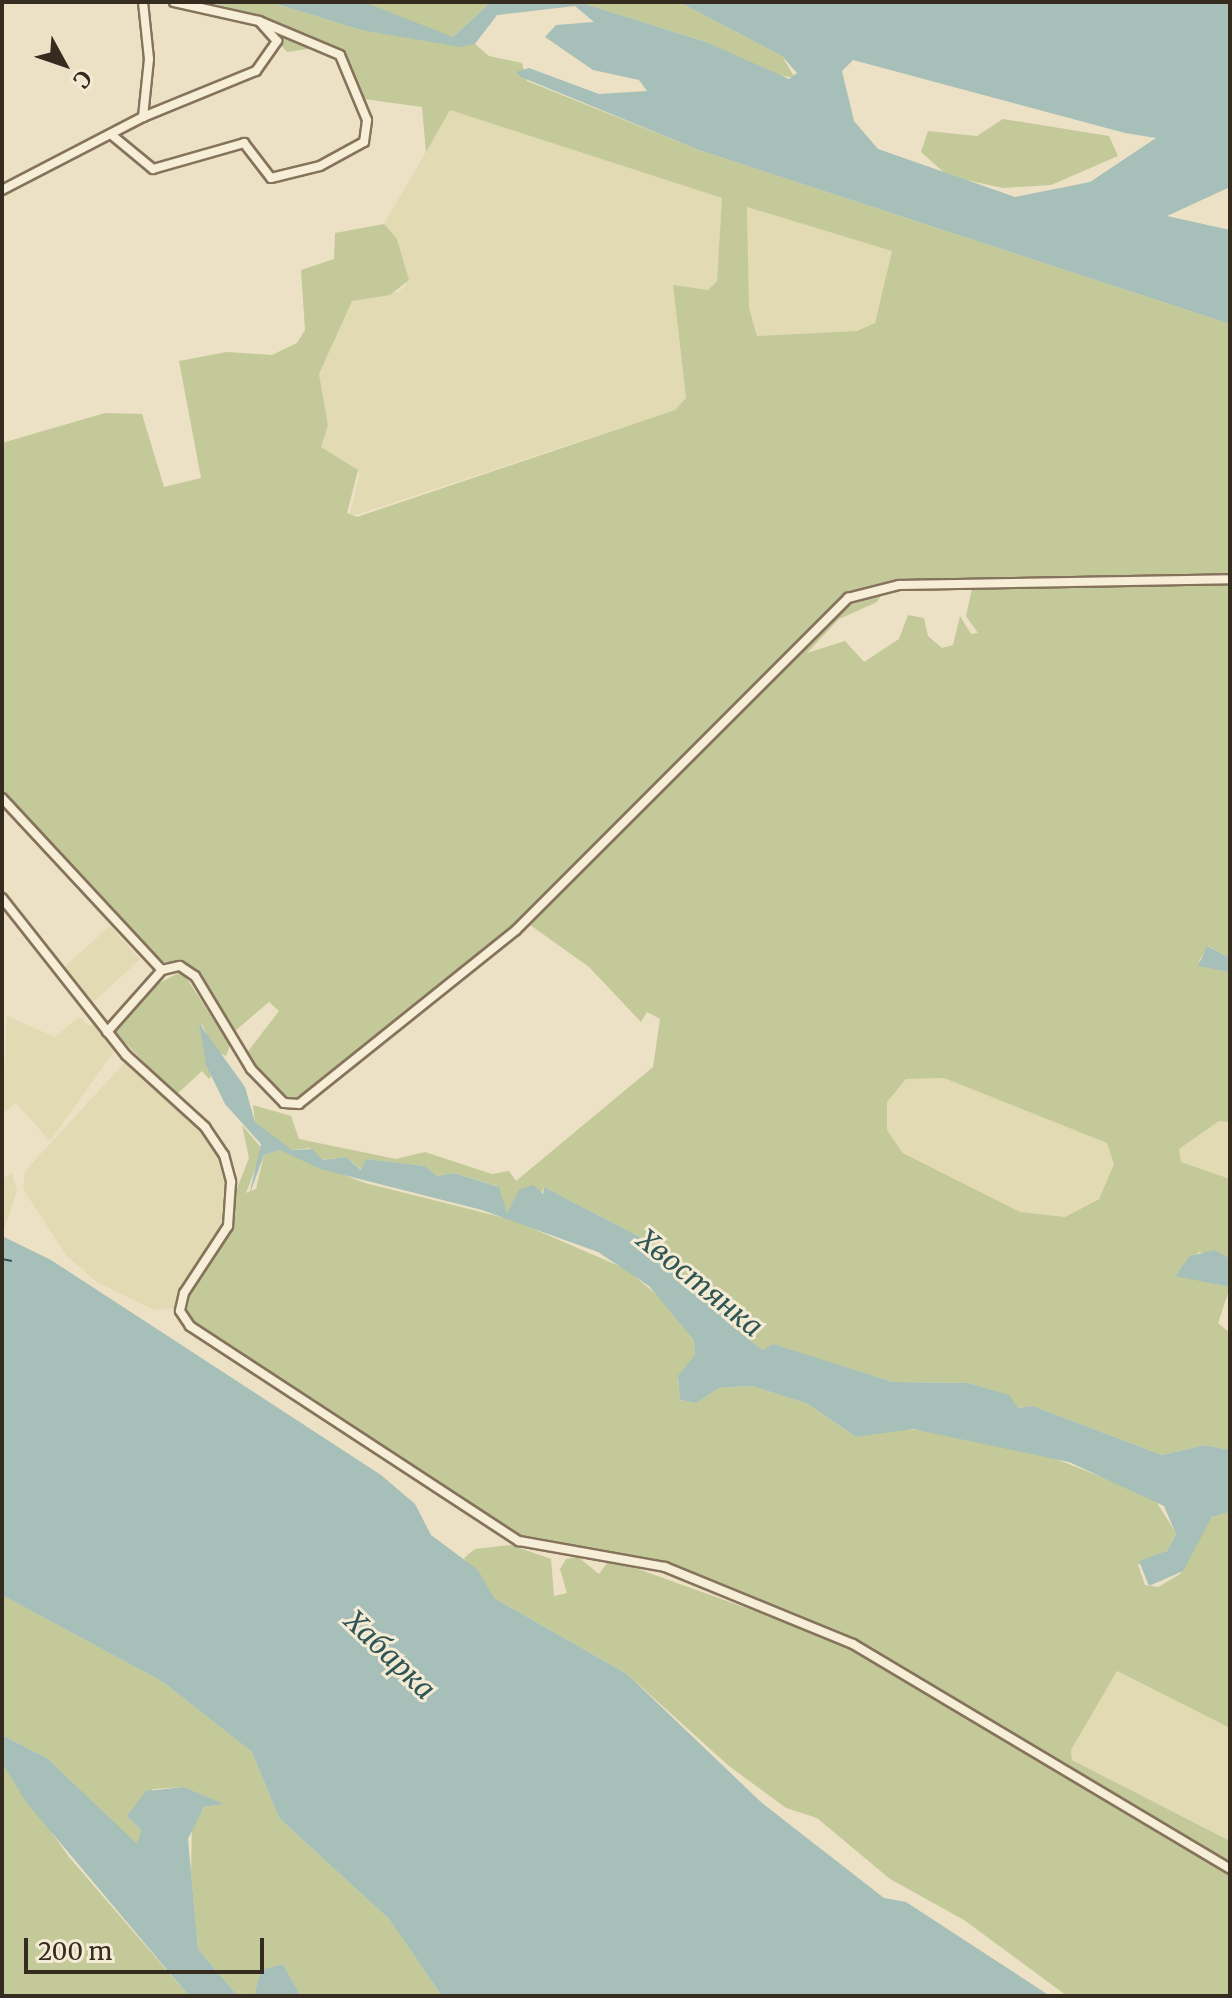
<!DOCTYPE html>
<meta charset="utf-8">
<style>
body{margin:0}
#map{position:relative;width:1232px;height:1998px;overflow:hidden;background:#ece1c4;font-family:Merriweather,serif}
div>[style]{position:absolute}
.farmland>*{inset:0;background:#e1dab2;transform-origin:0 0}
.green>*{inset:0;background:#c3c999}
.water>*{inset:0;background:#a6bfb8}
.ferry>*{height:2px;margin-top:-1px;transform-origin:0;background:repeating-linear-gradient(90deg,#2f5554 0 10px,transparent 0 18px)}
.roads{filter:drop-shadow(2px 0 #86735c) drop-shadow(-2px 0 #86735c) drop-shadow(0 2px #86735c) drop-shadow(0 -2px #86735c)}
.minor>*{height:8px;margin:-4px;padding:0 4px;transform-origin:4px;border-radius:4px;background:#f7eed7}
span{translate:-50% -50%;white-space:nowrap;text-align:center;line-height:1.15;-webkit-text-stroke:6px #f4ebd4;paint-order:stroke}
.water-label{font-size:28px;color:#2f5554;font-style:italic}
.frame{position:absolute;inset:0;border:4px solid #362b1f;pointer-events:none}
.north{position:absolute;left:24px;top:24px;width:80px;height:80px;-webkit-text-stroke:6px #f4ebd4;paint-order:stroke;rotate:130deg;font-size:22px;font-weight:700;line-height:32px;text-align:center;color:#362b1f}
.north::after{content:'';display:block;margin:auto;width:28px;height:36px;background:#362b1f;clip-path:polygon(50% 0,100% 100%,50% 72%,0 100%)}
.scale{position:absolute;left:24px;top:1938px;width:240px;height:36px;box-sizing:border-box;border:4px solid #362b1f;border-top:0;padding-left:10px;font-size:24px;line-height:28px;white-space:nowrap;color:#362b1f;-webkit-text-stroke:6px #f4ebd4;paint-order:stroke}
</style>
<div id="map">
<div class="farmland">
<i style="clip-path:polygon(450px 110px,722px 198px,717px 282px,708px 290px,673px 286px,686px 399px,675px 410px,349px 517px,360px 474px,320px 447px,328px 425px,319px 374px,352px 300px,399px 292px,409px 280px,397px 239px,384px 224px)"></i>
<i style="clip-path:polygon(747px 207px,892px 251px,875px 323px,857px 331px,757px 336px,749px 308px)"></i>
<i style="left:110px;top:926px;width:45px;height:65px;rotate:48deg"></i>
<i style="clip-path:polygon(7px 1016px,55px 1037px,79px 1017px,89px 1026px,95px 1023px,115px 1050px,50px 1141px,16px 1103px,2px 1114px)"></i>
<i style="clip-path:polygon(127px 1060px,200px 1126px,221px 1154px,228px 1186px,226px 1222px,178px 1308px,154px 1310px,97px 1282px,67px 1256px,23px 1189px,25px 1171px)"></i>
<i style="clip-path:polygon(944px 1078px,1107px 1143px,1114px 1164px,1099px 1198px,1065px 1217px,1019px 1212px,904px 1153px,887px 1130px,887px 1102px,906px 1079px)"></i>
<i style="clip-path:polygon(1219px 1121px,1230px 1122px,1230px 1179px,1181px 1162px,1179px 1149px)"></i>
<i style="clip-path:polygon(12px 1173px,17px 1190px,2px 1236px,2px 1180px)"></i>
<i style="clip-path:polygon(1116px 1671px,1230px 1728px,1230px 1841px,1072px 1760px,1071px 1750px)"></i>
</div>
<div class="green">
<i style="clip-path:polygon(evenodd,209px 2px,270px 2px,361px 30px,475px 44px,489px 56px,522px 63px,527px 81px,699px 150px,1230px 324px,1230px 958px,1208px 946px,1199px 961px,1230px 972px,1230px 1122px,1219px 1121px,1179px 1149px,1181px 1162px,1230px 1179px,1230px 1259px,1199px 1252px,1175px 1275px,1230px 1287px,1218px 1323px,1230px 1333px,1230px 1450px,1205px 1445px,1162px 1455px,1033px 1406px,1018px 1408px,1006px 1395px,968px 1383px,893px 1382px,774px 1345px,763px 1350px,730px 1325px,730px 1310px,719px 1313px,644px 1239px,544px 1187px,541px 1194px,520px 1190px,507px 1213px,497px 1186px,454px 1173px,437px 1176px,425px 1166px,366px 1159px,362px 1170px,346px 1157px,320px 1160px,310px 1148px,292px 1150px,272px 1139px,255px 1122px,253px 1105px,291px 1116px,299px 1139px,396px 1159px,425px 1152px,492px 1174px,509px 1171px,516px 1181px,653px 1067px,660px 1019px,647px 1012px,641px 1022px,589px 967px,526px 922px,299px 1100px,287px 1098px,246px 1054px,279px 1011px,269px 1002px,235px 1031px,196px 970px,157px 960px,2px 792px,2px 443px,105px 413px,142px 414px,164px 487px,201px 478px,179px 361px,227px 352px,272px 355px,297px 343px,305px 330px,301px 270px,334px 259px,335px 233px,384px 224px,397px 239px,409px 280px,390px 295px,352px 301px,319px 374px,328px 425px,321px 447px,358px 470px,347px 513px,357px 517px,675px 410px,686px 398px,673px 285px,708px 290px,717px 281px,722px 198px,450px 110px,426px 152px,422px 107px,364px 99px,338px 57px,316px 48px,287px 52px,252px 14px,209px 2px,747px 207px,892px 251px,875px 323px,857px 331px,757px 336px,749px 308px,747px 207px,209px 2px,910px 581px,973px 584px,966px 616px,978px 633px,971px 634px,960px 616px,953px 645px,942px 648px,928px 636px,924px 618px,908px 615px,899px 639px,864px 662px,845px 641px,807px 653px,839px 619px,877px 602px,889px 583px,910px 581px,209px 2px,944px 1078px,1107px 1143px,1114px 1164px,1099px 1199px,1065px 1217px,1020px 1212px,903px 1153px,887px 1130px,887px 1102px,906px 1079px,944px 1078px)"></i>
<i style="clip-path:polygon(346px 2px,491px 2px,453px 37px)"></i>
<i style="clip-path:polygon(579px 2px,679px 2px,782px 56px,795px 78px,765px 73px,706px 42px)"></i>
<i style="clip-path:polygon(1003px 119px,1109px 136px,1118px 156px,1051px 185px,1003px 188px,948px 176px,921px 152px,928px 131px,977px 136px)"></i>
<i style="clip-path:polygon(182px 971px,230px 1045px,226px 1056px,216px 1051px,201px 1023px,214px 1073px,209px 1079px,202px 1071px,178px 1093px,191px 1111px,114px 1031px,150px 988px)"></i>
<i style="clip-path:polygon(242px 1125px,263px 1150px,246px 1193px,256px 1189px,264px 1155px,280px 1150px,365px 1183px,513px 1220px,626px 1269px,663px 1300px,694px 1340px,695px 1355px,678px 1378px,680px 1400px,696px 1403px,719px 1388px,752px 1386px,808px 1404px,856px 1437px,900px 1428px,975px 1437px,1036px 1451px,1154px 1498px,1176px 1533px,1167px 1551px,1138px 1565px,1145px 1585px,1158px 1587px,1180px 1574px,1212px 1517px,1230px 1512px,1230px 1728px,1117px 1671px,1071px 1750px,1072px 1760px,1230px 1841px,1230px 1866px,854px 1642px,667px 1565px,519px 1539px,191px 1326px,183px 1309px,187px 1293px,232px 1229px,234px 1196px,249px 1158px)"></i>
<i style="clip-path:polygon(511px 1545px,551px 1559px,554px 1596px,567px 1593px,560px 1569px,566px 1559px,578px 1557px,599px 1574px,610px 1559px,839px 1641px,1230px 1872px,1230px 1996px,1067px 1996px,964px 1920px,890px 1879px,817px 1818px,786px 1808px,729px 1766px,627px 1674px,494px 1598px,464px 1558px,475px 1549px)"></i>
<i style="clip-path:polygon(2px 1595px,163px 1682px,252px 1752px,279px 1818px,389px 1919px,442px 1996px,301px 1996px,283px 1964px,261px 1971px,254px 1996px,238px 1996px,198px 1949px,191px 1874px,192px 1822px,205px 1807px,223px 1804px,184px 1787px,153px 1789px,127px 1816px,141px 1830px,137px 1845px,47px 1758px,2px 1735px)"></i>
<i style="clip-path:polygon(2px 1762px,69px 1857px,189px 1996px,2px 1996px)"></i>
</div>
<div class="water">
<i style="clip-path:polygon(evenodd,270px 2px,369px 4px,453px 37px,491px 2px,579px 2px,706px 42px,789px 79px,797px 73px,782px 56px,679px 2px,1230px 2px,1230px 187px,1167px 216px,1230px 230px,1230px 324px,699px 150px,521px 77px,516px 72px,529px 68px,599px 94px,647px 91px,639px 80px,593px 70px,545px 37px,556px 25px,594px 22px,575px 6px,497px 15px,475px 44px,460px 47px,361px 30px,270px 2px,853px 60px,1125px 133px,1156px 138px,1090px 182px,1015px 197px,878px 149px,854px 121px,842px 71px,853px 60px)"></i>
<i style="clip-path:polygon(1207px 946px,1230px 958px,1230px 972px,1198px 966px)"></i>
<i style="clip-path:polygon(199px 1023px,245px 1087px,255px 1122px,292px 1150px,312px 1149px,323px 1160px,346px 1157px,361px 1170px,366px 1159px,425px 1166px,437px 1176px,454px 1173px,499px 1187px,507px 1213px,519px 1190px,533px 1185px,543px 1194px,544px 1187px,644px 1239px,719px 1313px,731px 1310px,730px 1325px,763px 1350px,773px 1344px,893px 1382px,968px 1383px,1009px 1395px,1018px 1408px,1033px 1406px,1162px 1455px,1205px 1445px,1230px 1450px,1230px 1512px,1212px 1517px,1183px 1571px,1149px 1586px,1139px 1561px,1167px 1551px,1176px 1534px,1164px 1506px,1069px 1462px,913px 1429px,856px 1437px,808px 1404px,752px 1386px,719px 1388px,696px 1403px,680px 1400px,678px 1376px,695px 1355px,694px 1340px,649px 1286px,598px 1252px,482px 1210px,320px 1169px,280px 1150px,264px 1155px,249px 1196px,261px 1144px,225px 1104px,206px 1065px)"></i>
<i style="clip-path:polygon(2px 1236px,51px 1260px,381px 1475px,415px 1504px,431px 1535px,478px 1570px,494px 1598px,627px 1674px,762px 1803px,884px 1898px,906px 1902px,1050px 1996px,442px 1996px,389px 1919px,279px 1818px,252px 1752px,163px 1682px,2px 1595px)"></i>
<i style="clip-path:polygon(1215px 1250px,1230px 1259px,1230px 1287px,1175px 1276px,1190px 1256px)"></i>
<i style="clip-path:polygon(2px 1735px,47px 1758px,137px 1844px,141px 1830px,127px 1816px,146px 1791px,184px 1787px,224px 1804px,204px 1807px,188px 1839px,198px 1949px,238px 1996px,189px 1996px,26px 1802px,2px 1762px)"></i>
<i style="clip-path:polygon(283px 1964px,301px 1996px,254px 1996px,261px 1970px)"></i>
</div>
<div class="ferry">
<i style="left:2px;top:1259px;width:10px;rotate:11deg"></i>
</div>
<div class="roads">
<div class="minor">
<i style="left:143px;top:117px;width:122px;rotate:-22.2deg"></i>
<i style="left:256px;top:71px;width:37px;rotate:-55deg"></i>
<i style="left:277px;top:41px;width:27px;rotate:-132deg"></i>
<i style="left:259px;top:21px;width:87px;rotate:-167.4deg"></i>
<i style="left:113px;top:136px;width:52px;rotate:39.5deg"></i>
<i style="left:153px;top:169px;width:95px;rotate:-15.9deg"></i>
<i style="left:244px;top:143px;width:44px;rotate:52.4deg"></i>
<i style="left:271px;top:178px;width:50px;rotate:-13.8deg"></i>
<i style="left:320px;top:166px;width:50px;rotate:-28.6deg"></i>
<i style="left:364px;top:142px;width:22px;rotate:-82deg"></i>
<i style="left:367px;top:120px;width:70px;rotate:-112.6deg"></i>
<i style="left:340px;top:55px;width:88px;rotate:-157.2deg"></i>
<i style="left:2px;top:190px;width:159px;rotate:-27.4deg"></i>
<i style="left:143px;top:117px;width:58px;rotate:-84.1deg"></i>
<i style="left:149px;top:59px;width:57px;rotate:-96deg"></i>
<i style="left:2px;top:798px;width:235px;rotate:47.1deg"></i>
<i style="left:162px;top:970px;width:18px;rotate:-13deg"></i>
<i style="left:180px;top:966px;width:18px;rotate:34deg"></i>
<i style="left:195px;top:976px;width:109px;rotate:58.9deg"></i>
<i style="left:251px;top:1069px;width:47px;rotate:45.9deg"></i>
<i style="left:284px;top:1103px;width:15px;rotate:4deg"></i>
<i style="left:299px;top:1104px;width:278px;rotate:-38.7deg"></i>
<i style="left:516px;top:930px;width:470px;rotate:-45deg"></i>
<i style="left:848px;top:598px;width:53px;rotate:-14.3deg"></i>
<i style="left:899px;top:585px;width:331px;rotate:-1deg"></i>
<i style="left:2px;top:898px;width:200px;rotate:51.7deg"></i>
<i style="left:126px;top:1055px;width:107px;rotate:42.3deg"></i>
<i style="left:205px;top:1127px;width:34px;rotate:56deg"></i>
<i style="left:224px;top:1155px;width:28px;rotate:75deg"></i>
<i style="left:231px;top:1182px;width:44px;rotate:93.9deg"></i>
<i style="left:228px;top:1226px;width:80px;rotate:123.3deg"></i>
<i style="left:184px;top:1293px;width:18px;rotate:103deg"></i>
<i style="left:180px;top:1311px;width:18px;rotate:56deg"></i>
<i style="left:190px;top:1326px;width:393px;rotate:33.2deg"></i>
<i style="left:519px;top:1541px;width:148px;rotate:10.1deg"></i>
<i style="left:665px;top:1567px;width:203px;rotate:22.3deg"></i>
<i style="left:853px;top:1644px;width:439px;rotate:30.8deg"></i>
<i style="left:107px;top:1032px;width:83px;rotate:-48.4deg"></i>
</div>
</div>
<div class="water-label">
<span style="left:700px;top:1283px;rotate:39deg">Хвостянка</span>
<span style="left:390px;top:1655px;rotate:44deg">Хабарка</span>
</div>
<div class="frame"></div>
<div class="north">С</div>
<div class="scale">200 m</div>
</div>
